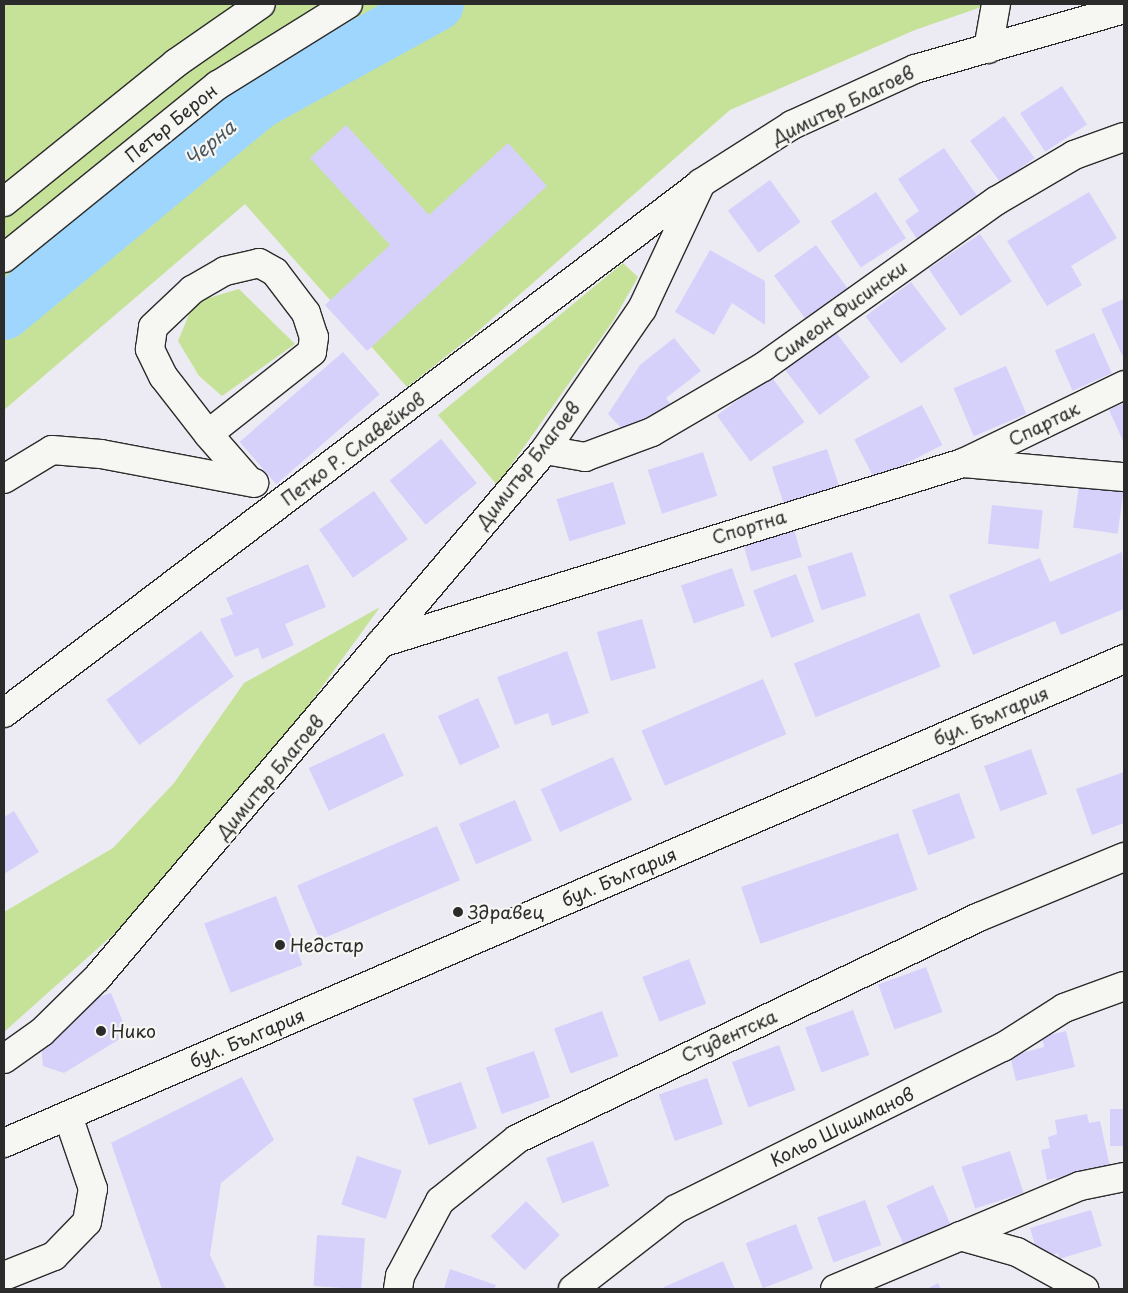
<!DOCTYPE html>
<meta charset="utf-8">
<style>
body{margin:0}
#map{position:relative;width:1128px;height:1293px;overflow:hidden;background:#ecebf4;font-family:"Playpen Sans",sans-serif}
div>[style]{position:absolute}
.green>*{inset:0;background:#c6e299}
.stream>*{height:9px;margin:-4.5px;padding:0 4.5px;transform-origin:4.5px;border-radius:4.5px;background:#9fd6fe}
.river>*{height:54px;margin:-27px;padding:0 27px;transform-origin:27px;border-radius:27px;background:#9fd6fe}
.building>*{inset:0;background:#d5d1fa;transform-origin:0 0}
.roads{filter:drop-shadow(1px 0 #2b2b2b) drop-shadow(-1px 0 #2b2b2b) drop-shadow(0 1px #2b2b2b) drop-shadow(0 -1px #2b2b2b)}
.street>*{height:28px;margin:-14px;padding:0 14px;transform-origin:14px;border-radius:14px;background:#f6f6f2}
.secondary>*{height:28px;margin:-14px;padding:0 14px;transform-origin:14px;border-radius:14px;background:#f6f6f2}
.dots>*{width:14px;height:14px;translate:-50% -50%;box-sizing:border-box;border:2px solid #f6f6f2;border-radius:50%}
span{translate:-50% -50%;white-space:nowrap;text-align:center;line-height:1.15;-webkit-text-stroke:4.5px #f6f6f2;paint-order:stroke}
.street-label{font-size:18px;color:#2b2b2b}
.poi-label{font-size:18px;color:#2b2b2b}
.left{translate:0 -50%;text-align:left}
.water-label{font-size:19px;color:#485660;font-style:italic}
.frame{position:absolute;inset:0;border:5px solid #2b2b2b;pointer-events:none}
</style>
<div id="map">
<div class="green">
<i style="clip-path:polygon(4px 4px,990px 4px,915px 30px,730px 110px,477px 332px,407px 387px,245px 204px,4px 410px)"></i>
<i style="clip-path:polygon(623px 263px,638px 277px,613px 321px,497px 485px,438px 415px)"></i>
<i style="clip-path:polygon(239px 289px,295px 344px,222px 396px,199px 376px,178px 341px,190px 312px,205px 299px)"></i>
<i style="clip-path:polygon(380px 607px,298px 720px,124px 925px,4px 1032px,4px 912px,113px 848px,174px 783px,244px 683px)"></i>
</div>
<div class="stream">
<i style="left:248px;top:86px;width:19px;rotate:55deg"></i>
</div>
<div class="river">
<i style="left:4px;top:313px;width:331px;rotate:-39.6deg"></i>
<i style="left:259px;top:102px;width:203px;rotate:-28.8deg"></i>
</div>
<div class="building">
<i style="left:1062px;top:86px;width:46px;height:50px;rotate:57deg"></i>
<i style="left:1004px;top:116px;width:52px;height:42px;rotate:54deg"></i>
<i style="clip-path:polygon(346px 125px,429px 215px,508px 143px,547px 186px,367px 351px,325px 305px,390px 245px,310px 158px)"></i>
<i style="clip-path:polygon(944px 148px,980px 200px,919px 242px,905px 221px,919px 211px,898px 179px)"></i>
<i style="left:770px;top:180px;width:52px;height:52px;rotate:54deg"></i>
<i style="left:876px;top:192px;width:55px;height:54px;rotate:57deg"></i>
<i style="clip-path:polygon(1089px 192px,1117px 238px,1071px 266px,1082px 285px,1047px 306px,1007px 241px)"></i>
<i style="left:980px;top:234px;width:57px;height:62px;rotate:56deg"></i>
<i style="left:816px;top:245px;width:57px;height:52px;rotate:54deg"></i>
<i style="clip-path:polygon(710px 250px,765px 281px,765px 325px,732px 303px,714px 335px,675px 312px)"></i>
<i style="left:911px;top:282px;width:59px;height:57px;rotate:53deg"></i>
<i style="clip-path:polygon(1124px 299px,1124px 354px,1122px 355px,1101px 309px)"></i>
<i style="left:835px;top:331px;width:58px;height:63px;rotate:53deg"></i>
<i style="left:1094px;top:333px;width:44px;height:43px;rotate:66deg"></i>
<i style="clip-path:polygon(674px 338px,701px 371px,666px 398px,674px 409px,626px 433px,608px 414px,640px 365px)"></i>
<i style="left:343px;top:352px;width:56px;height:137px;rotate:49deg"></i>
<i style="left:1006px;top:366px;width:52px;height:57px;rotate:67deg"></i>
<i style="left:771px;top:376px;width:57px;height:67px;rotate:54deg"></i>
<i style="clip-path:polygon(1124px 403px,1124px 443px,1109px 410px)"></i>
<i style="left:922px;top:405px;width:45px;height:76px;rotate:63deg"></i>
<i style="left:441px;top:439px;width:57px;height:66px;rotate:51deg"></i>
<i style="left:827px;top:449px;width:39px;height:58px;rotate:72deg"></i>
<i style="left:703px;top:452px;width:46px;height:58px;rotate:72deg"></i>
<i style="left:613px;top:482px;width:44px;height:59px;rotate:73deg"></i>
<i style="left:1079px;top:485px;width:45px;height:43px;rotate:8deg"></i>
<i style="left:374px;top:491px;width:59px;height:67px;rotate:55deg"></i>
<i style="left:992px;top:505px;width:51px;height:39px;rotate:6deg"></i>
<i style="left:794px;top:529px;width:29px;height:53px;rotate:74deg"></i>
<i style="left:852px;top:552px;width:46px;height:47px;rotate:72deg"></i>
<i style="clip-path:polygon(1122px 552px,1124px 609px,1061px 635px,1055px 621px,973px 655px,949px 595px,1040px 558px,1050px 582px)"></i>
<i style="clip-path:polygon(308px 564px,326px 607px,285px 624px,294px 645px,262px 659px,258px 648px,235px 657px,220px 619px,233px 614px,226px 598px)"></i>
<i style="left:732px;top:568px;width:40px;height:54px;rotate:71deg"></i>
<i style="left:796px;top:574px;width:51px;height:46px;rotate:69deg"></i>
<i style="left:919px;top:613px;width:58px;height:135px;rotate:68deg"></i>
<i style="left:642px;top:619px;width:51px;height:47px;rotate:74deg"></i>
<i style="left:201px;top:631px;width:56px;height:117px;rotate:54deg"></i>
<i style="clip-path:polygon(567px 651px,589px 713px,552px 726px,548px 713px,515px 725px,497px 677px)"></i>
<i style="left:763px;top:679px;width:60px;height:132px;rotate:67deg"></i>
<i style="left:478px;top:698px;width:54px;height:44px;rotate:66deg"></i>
<i style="left:384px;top:733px;width:47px;height:83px;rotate:65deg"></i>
<i style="left:1031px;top:749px;width:48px;height:50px;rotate:70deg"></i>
<i style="left:613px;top:757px;width:47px;height:79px;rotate:66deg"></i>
<i style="clip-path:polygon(1124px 772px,1124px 823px,1092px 835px,1076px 789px)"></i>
<i style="left:959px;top:793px;width:48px;height:50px;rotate:70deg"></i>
<i style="left:515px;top:800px;width:44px;height:61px;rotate:67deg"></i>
<i style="clip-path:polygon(14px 811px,39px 852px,4px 874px,4px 817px)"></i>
<i style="left:437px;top:826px;width:59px;height:152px;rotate:67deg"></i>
<i style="left:898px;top:833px;width:60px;height:166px;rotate:71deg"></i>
<i style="left:276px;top:896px;width:74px;height:77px;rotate:69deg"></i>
<i style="left:689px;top:959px;width:48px;height:50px;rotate:69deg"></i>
<i style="left:926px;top:967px;width:48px;height:51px;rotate:70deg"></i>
<i style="clip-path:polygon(111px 993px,128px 1034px,64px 1073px,43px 1066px,41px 1042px,81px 1003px)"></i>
<i style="left:853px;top:1010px;width:48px;height:51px;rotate:70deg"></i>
<i style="left:602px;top:1011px;width:48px;height:51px;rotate:70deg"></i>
<i style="clip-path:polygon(1066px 1031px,1075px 1067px,1016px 1081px,1010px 1056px,1044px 1047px,1042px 1037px)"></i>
<i style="left:779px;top:1045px;width:48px;height:50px;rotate:70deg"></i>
<i style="left:534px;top:1051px;width:49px;height:51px;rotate:71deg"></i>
<i style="clip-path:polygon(242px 1077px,274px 1140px,221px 1183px,210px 1255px,226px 1289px,162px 1289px,111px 1143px)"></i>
<i style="left:707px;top:1078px;width:49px;height:51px;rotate:71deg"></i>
<i style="left:461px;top:1082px;width:49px;height:51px;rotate:71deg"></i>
<i style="left:1124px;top:1109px;width:37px;height:14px;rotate:90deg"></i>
<i style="clip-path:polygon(1087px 1114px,1089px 1123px,1100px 1121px,1110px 1167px,1047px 1180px,1041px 1150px,1050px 1148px,1048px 1137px,1057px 1134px,1055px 1120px)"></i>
<i style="left:593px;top:1141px;width:48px;height:50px;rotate:70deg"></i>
<i style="left:1010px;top:1151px;width:44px;height:51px;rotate:72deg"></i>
<i style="left:357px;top:1156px;width:47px;height:51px;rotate:18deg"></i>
<i style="left:933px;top:1185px;width:43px;height:51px;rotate:66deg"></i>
<i style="left:865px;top:1200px;width:48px;height:51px;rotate:70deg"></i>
<i style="left:526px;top:1201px;width:48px;height:50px;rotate:45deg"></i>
<i style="clip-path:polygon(1091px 1210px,1102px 1246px,1059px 1259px,1058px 1253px,1039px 1259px,1030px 1228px)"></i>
<i style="left:796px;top:1224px;width:48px;height:54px;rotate:69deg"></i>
<i style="left:317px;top:1235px;width:48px;height:51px;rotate:4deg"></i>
<i style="clip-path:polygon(723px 1261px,735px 1289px,665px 1289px,664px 1287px)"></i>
<i style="clip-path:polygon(450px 1269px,496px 1285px,494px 1289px,444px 1289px)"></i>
<i style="clip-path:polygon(938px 1283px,941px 1289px,927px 1289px)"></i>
</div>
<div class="roads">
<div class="street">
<i style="left:988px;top:49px;width:46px;rotate:-79.9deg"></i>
<i style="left:208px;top:434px;width:73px;rotate:-127.8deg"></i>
<i style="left:163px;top:376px;width:30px;rotate:-116deg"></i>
<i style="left:150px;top:349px;width:22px;rotate:-82deg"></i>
<i style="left:153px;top:327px;width:54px;rotate:-43.5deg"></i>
<i style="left:192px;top:290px;width:38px;rotate:-30deg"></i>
<i style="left:225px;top:271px;width:35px;rotate:-13deg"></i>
<i style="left:259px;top:263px;width:18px;rotate:29deg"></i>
<i style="left:275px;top:272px;width:51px;rotate:52.9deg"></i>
<i style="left:306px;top:313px;width:25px;rotate:72deg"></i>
<i style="left:314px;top:337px;width:15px;rotate:98deg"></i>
<i style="left:312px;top:352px;width:132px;rotate:141.7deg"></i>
<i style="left:208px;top:434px;width:62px;rotate:48.9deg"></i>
<i style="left:545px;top:450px;width:41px;rotate:9.9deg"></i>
<i style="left:585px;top:457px;width:72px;rotate:-20.5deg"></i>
<i style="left:652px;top:432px;width:129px;rotate:-30.4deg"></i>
<i style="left:763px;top:367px;width:286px;rotate:-35.5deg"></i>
<i style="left:996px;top:201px;width:91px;rotate:-30.5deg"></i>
<i style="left:1074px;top:155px;width:53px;rotate:-19.8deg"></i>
<i style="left:963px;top:463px;width:179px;rotate:-25.8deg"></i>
<i style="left:4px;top:479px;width:56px;rotate:-31.1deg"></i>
<i style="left:52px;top:450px;width:49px;rotate:4.7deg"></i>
<i style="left:101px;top:454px;width:156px;rotate:10.7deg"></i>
<i style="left:381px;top:643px;width:609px;rotate:-17.19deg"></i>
<i style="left:963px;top:463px;width:162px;rotate:5deg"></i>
<i style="left:4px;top:713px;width:873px;rotate:-37.22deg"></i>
<i style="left:4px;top:1059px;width:47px;rotate:-35.4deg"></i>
<i style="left:42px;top:1032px;width:77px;rotate:-44.5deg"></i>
<i style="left:97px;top:978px;width:692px;rotate:-49.69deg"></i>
<i style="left:545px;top:450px;width:171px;rotate:-55.5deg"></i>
<i style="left:642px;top:309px;width:139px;rotate:-64.9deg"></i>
<i style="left:701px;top:183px;width:108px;rotate:-32.5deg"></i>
<i style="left:792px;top:125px;width:135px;rotate:-24.5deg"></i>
<i style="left:915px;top:69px;width:217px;rotate:-16deg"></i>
<i style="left:960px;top:1236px;width:59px;rotate:15.7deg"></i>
<i style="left:1017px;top:1252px;width:77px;rotate:28.9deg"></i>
<i style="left:4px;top:1276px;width:54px;rotate:-21.8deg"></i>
<i style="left:54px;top:1256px;width:47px;rotate:-45.9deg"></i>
<i style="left:87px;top:1222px;width:34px;rotate:-80deg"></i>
<i style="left:93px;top:1189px;width:77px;rotate:-108.9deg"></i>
<i style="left:398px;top:1289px;width:13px;rotate:-81deg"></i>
<i style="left:400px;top:1276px;width:85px;rotate:-61.9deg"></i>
<i style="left:440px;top:1201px;width:99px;rotate:-38.8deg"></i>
<i style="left:517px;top:1139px;width:513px;rotate:-25.67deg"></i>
<i style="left:979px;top:917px;width:157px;rotate:-22.5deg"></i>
<i style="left:573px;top:1289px;width:130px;rotate:-37.8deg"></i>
<i style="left:676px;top:1209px;width:365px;rotate:-26.4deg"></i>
<i style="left:1003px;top:1047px;width:72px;rotate:-32.6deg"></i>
<i style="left:1064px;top:1008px;width:64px;rotate:-20.1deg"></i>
<i style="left:835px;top:1289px;width:266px;rotate:-22.8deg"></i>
<i style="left:1080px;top:1186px;width:45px;rotate:-11.6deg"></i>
</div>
<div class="secondary">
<i style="left:4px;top:202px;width:221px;rotate:-38.9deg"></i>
<i style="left:176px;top:63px;width:103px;rotate:-34.8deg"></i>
<i style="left:4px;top:258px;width:275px;rotate:-39deg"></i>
<i style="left:218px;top:85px;width:153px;rotate:-31.9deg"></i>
<i style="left:4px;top:1143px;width:1220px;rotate:-23.37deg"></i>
</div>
</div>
<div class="dots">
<i style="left:458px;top:912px;background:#2b2b2b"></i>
<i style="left:280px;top:945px;background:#2b2b2b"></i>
<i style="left:101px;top:1031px;background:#2b2b2b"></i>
</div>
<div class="street-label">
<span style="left:843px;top:105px;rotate:-26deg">Димитър Благоев</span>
<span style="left:171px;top:123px;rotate:-39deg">Петър Берон</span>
<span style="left:840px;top:312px;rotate:-36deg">Симеон Фисински</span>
<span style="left:1044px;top:424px;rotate:-26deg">Спартак</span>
<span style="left:353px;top:449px;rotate:-37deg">Петко Р. Славейков</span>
<span style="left:528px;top:465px;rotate:-52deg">Димитър Благоев</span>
<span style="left:749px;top:527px;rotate:-17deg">Спортна</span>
<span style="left:991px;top:716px;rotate:-23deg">бул. България</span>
<span style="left:270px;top:777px;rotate:-50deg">Димитър Благоев</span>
<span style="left:619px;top:877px;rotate:-23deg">бул. България</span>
<span style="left:729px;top:1036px;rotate:-24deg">Студентска</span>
<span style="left:247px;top:1038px;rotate:-23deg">бул. България</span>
<span style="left:842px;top:1127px;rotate:-26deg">Кольо Шишманов</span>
</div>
<div class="poi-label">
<span class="left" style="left:468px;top:912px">Здравец</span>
<span class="left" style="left:290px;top:945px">Недстар</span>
<span class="left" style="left:111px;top:1031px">Нико</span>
</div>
<div class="water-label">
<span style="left:210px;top:143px;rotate:-40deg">Черна</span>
</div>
<div class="frame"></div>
</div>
